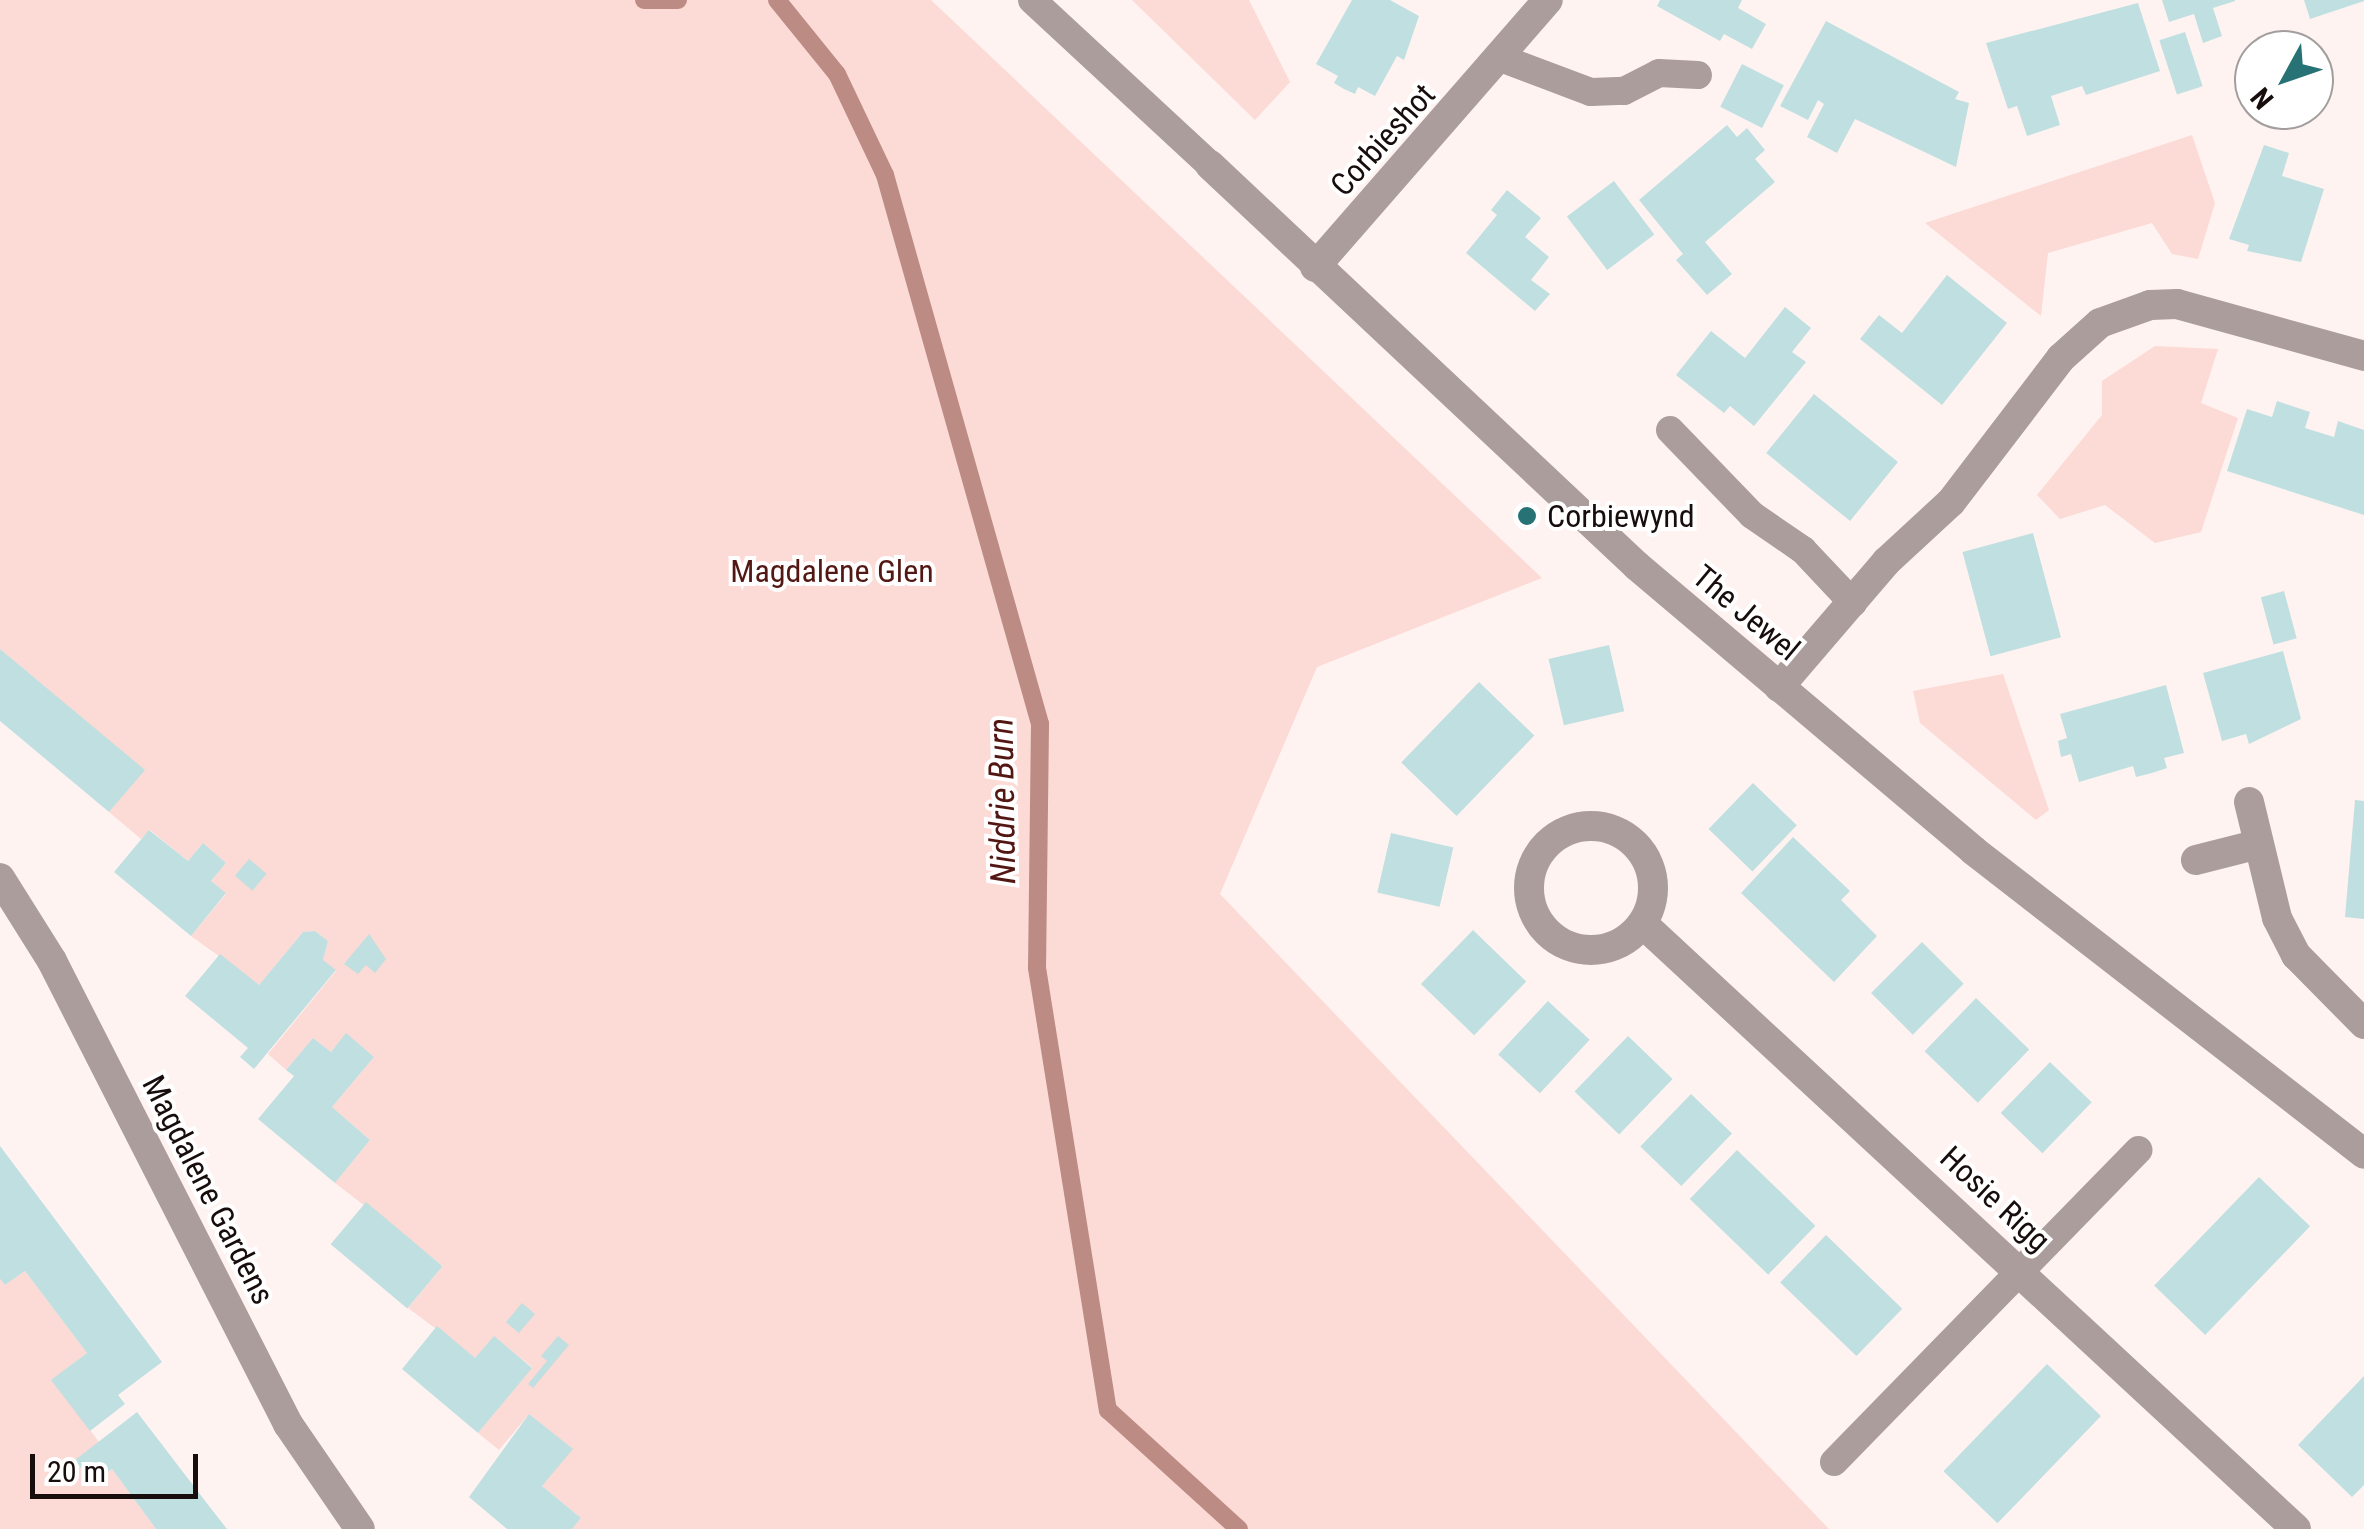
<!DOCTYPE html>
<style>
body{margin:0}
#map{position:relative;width:2364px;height:1529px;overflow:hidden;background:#fff3f1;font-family:"Roboto Condensed",sans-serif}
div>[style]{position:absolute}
.green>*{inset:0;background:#fcdad5}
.stream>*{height:18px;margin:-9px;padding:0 9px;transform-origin:9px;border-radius:9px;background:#bb8b84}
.building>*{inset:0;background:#bfdfe0;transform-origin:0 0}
.lane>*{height:28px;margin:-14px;padding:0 14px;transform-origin:14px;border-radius:14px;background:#aa9d9b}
.street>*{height:30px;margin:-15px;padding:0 15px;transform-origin:15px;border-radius:15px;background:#aa9d9b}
.street>.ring{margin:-15px;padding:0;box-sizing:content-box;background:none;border:30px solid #aa9d9b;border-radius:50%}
.dots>*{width:28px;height:28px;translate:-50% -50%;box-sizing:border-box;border:5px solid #fff;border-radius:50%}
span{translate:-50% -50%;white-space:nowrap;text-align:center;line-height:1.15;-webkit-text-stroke:8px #fff;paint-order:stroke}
.street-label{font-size:32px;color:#160d0c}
.poi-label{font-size:32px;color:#160d0c}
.left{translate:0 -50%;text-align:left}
.park-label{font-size:32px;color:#531813}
.water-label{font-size:35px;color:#531713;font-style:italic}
.north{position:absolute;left:2234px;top:30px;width:100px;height:100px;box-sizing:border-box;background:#fff;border:2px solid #a29e9e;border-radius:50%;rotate:230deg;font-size:28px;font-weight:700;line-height:40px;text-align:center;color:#160d0c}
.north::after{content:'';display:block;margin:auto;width:35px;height:45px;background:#277275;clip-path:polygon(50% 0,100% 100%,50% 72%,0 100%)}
.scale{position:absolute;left:30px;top:1454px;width:168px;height:45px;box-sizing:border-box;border:5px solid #160d0c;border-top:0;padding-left:12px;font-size:30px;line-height:35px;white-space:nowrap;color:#160d0c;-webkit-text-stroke:8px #fff;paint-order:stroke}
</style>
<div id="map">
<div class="green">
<i style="clip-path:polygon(0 0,931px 0,1542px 578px,1317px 667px,1220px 894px,1829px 1529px,572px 1529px,581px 1518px,542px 1486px,572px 1449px,529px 1414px,499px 1450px,478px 1433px,532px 1367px,494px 1337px,475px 1358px,408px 1308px,443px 1266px,335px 1183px,370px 1140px,332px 1107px,374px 1057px,346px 1034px,331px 1052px,313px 1038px,286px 1070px,268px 1054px,336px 971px,323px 960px,328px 941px,315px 931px,303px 932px,259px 985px,191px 936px,226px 894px,211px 881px,226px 863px,203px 843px,188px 861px,150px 830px,141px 839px,109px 812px,144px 770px,0 649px)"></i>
<i style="clip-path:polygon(1132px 0,1249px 0,1290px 82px,1255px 120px)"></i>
<i style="clip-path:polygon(2192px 135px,2215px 203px,2198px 259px,2172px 254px,2152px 223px,2048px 253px,2041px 316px,1925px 223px)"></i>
<i style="clip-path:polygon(2155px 346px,2218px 349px,2201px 403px,2238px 418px,2201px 532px,2155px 543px,2105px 505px,2060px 519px,2037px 495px,2102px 415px,2102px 381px)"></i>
<i style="clip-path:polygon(2003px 674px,2049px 810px,2036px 820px,1920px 723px,1913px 691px)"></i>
<i style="clip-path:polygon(25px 1271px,87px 1353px,52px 1380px,99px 1442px,75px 1461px,92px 1484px,112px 1469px,156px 1529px,0 1529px,0 1279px,5px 1285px)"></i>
</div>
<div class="stream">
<i style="left:644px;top:0;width:34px"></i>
<i style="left:777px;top:0;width:95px;rotate:51deg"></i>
<i style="left:837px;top:74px;width:112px;rotate:64.6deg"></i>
<i style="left:885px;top:175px;width:570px;rotate:74.23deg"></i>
<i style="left:1040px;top:724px;width:244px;rotate:90.7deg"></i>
<i style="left:1037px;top:968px;width:448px;rotate:80.9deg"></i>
<i style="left:1108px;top:1410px;width:177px;rotate:42.3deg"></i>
</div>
<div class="building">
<i style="clip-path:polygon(1352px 0,1390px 0,1419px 16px,1404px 60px,1397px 56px,1375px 96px,1358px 87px,1355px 94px,1344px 89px,1334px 83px,1338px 76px,1316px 64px)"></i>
<i style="clip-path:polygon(1660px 0,1742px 0,1738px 8px,1766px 24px,1752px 49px,1724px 34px,1720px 41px,1657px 6px)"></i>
<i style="clip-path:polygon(2162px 0,2235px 0,2235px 1px,2213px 8px,2222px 36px,2203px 43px,2194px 14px,2169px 22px)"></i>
<i style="clip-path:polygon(2304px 0,2364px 0,2364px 1px,2310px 19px)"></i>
<i style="clip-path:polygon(2138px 3px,2160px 71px,2086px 95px,2082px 86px,2051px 96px,2060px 125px,2027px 136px,2017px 106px,2008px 109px,1986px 43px)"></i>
<i style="clip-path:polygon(1826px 21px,1959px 92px,1955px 99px,1969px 103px,1956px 167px,1855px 119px,1837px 153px,1807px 137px,1824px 104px,1818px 100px,1808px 120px,1780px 106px)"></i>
<i style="left:2185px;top:32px;width:57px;height:27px;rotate:72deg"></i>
<i style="left:1742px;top:64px;width:47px;height:48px;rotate:27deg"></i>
<i style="clip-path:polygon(1727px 125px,1737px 137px,1747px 128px,1765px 150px,1755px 159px,1775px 182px,1705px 242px,1732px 274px,1707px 295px,1676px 260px,1683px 254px,1639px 200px)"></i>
<i style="clip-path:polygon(2264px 145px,2289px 153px,2282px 176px,2324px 189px,2301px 262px,2247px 251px,2249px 245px,2229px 239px)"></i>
<i style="left:1614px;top:181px;width:67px;height:59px;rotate:53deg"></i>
<i style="clip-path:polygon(1507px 190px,1541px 218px,1525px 237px,1549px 257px,1531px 280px,1550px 294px,1535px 311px,1466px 253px,1497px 215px,1491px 210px)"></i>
<i style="clip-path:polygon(1947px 275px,2007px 323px,1942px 405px,1860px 339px,1879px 315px,1902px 333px)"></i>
<i style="clip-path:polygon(1785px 307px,1811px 328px,1792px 352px,1806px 362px,1754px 426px,1730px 406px,1724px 413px,1676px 375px,1711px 331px,1745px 358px)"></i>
<i style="left:1814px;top:394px;width:108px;height:76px;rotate:39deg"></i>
<i style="clip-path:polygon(2277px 401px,2310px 412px,2305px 428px,2334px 437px,2338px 421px,2364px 430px,2364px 515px,2227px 471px,2247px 409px,2272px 417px)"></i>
<i style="left:2033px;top:533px;width:108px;height:73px;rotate:75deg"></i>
<i style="left:2284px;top:591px;width:49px;height:24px;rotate:75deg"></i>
<i style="left:1609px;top:645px;width:68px;height:62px;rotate:77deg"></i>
<i style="clip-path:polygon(0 649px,145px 770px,109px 812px,0 721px)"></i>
<i style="clip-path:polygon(2283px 651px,2301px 719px,2249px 744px,2246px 734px,2222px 741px,2203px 673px)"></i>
<i style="left:1479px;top:682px;width:77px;height:112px;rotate:44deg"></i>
<i style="clip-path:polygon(2166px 685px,2184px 753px,2164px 758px,2167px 768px,2152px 773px,2136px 777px,2133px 766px,2079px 782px,2071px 754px,2061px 757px,2058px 741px,2067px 738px,2060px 714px)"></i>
<i style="left:1753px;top:783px;width:61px;height:64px;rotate:44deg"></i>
<i style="clip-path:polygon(2355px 800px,2364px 801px,2364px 919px,2345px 917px)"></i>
<i style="clip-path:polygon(149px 830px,188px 861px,203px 843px,226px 863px,211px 881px,226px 893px,191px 936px,114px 872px)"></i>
<i style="left:1391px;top:833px;width:64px;height:61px;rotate:13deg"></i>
<i style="clip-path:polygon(1793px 837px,1850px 891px,1841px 900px,1877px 936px,1834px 982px,1741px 893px)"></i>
<i style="left:249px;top:859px;width:23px;height:22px;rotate:40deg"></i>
<i style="left:1473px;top:930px;width:74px;height:75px;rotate:44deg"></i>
<i style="clip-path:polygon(315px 931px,328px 941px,323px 960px,336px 970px,254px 1069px,240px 1057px,248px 1048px,185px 996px,220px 954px,259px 985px,303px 932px)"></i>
<i style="clip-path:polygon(369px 934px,386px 959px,375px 973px,366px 965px,358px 974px,344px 964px)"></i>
<i style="left:1922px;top:942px;width:59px;height:72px;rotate:45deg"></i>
<i style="left:1976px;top:998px;width:74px;height:74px;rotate:44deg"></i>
<i style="left:1548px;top:1001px;width:57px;height:73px;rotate:43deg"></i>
<i style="clip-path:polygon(346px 1033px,374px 1057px,332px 1107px,370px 1140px,335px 1183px,258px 1119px,294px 1076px,286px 1070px,313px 1038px,331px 1052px)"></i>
<i style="left:1628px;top:1036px;width:62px;height:77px;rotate:44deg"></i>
<i style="left:2050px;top:1062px;width:58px;height:71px;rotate:44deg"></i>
<i style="left:1691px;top:1094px;width:57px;height:73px;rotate:44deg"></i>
<i style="clip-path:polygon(0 1146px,162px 1362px,118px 1395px,125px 1404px,90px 1431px,51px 1380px,87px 1353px,25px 1271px,5px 1285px,0 1279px)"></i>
<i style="left:1737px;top:1150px;width:109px;height:68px;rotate:44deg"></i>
<i style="left:2259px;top:1177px;width:71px;height:151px;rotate:44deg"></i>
<i style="left:366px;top:1202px;width:100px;height:55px;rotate:40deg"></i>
<i style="left:1826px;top:1235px;width:106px;height:66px;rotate:44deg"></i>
<i style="left:522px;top:1303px;width:17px;height:25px;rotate:40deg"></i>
<i style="clip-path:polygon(437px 1326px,475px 1358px,494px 1336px,532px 1368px,478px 1433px,402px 1369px)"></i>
<i style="clip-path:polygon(558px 1336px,569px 1345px,533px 1388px,528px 1384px,547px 1361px,541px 1356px)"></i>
<i style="left:2047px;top:1364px;width:75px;height:149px;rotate:44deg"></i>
<i style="clip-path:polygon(2364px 1376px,2364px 1485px,2352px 1497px,2298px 1445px)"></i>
<i style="clip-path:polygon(137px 1412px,209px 1506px,227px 1529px,156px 1529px,112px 1469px,92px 1484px,75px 1460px)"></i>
<i style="clip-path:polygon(529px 1414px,573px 1449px,542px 1486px,581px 1518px,572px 1529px,507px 1529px,469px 1497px)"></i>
</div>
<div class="lane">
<i style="left:1032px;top:0;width:243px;rotate:42.8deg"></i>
<i style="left:1503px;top:59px;width:94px;rotate:20.6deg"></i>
<i style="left:1591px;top:92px;width:33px;rotate:-2deg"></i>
<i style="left:1624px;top:91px;width:39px;rotate:-27deg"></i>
<i style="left:1659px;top:73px;width:39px;rotate:3deg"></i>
<i style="left:1670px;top:430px;width:118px;rotate:46deg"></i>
<i style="left:1752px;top:515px;width:62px;rotate:34.5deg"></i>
<i style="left:1803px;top:550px;width:73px;rotate:46.7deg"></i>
<i style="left:1834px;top:1462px;width:436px;rotate:-45.7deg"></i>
</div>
<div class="street">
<i style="left:1210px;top:165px;width:586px;rotate:43.2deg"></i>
<i style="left:1637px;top:566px;width:441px;rotate:40.2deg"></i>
<i style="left:1974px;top:851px;width:494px;rotate:37.8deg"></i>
<i style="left:1315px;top:267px;width:354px;rotate:-48.9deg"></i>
<i style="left:1779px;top:687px;width:165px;rotate:-49.4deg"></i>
<i style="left:1886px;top:562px;width:88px;rotate:-42.7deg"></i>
<i style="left:1951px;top:502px;width:181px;rotate:-52.6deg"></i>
<i style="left:2061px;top:358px;width:52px;rotate:-41.9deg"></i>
<i style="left:2100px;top:323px;width:53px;rotate:-19.8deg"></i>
<i style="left:2150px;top:305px;width:27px;rotate:-2deg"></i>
<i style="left:2177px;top:304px;width:194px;rotate:15.5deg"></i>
<i style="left:2249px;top:802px;width:119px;rotate:76.4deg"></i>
<i style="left:2277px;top:918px;width:42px;rotate:62.8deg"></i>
<i style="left:2296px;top:955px;width:97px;rotate:45.4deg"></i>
<i class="ring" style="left:1529px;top:826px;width:94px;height:94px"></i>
<i style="left:2196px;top:860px;width:61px;rotate:-14.3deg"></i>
<i style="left:0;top:878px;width:98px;rotate:57.9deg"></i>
<i style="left:52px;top:961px;width:520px;rotate:62.99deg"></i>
<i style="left:288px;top:1424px;width:127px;rotate:55.6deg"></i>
<i style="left:1643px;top:924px;width:890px;rotate:42.81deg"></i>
</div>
<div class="dots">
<i style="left:1527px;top:516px;background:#277275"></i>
</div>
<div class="street-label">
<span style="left:1383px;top:140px;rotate:-48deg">Corbieshot</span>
<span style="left:1746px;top:613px;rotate:40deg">The Jewel</span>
<span style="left:208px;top:1190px;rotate:63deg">Magdalene Gardens</span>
<span style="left:1995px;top:1199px;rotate:43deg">Hosie Rigg</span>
</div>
<div class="poi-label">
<span class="left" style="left:1547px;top:516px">Corbiewynd</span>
</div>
<div class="park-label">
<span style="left:832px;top:571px">Magdalene Glen</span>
</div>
<div class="water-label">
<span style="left:1003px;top:801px;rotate:-91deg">Niddrie Burn</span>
</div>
<div class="north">N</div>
<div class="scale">20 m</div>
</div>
